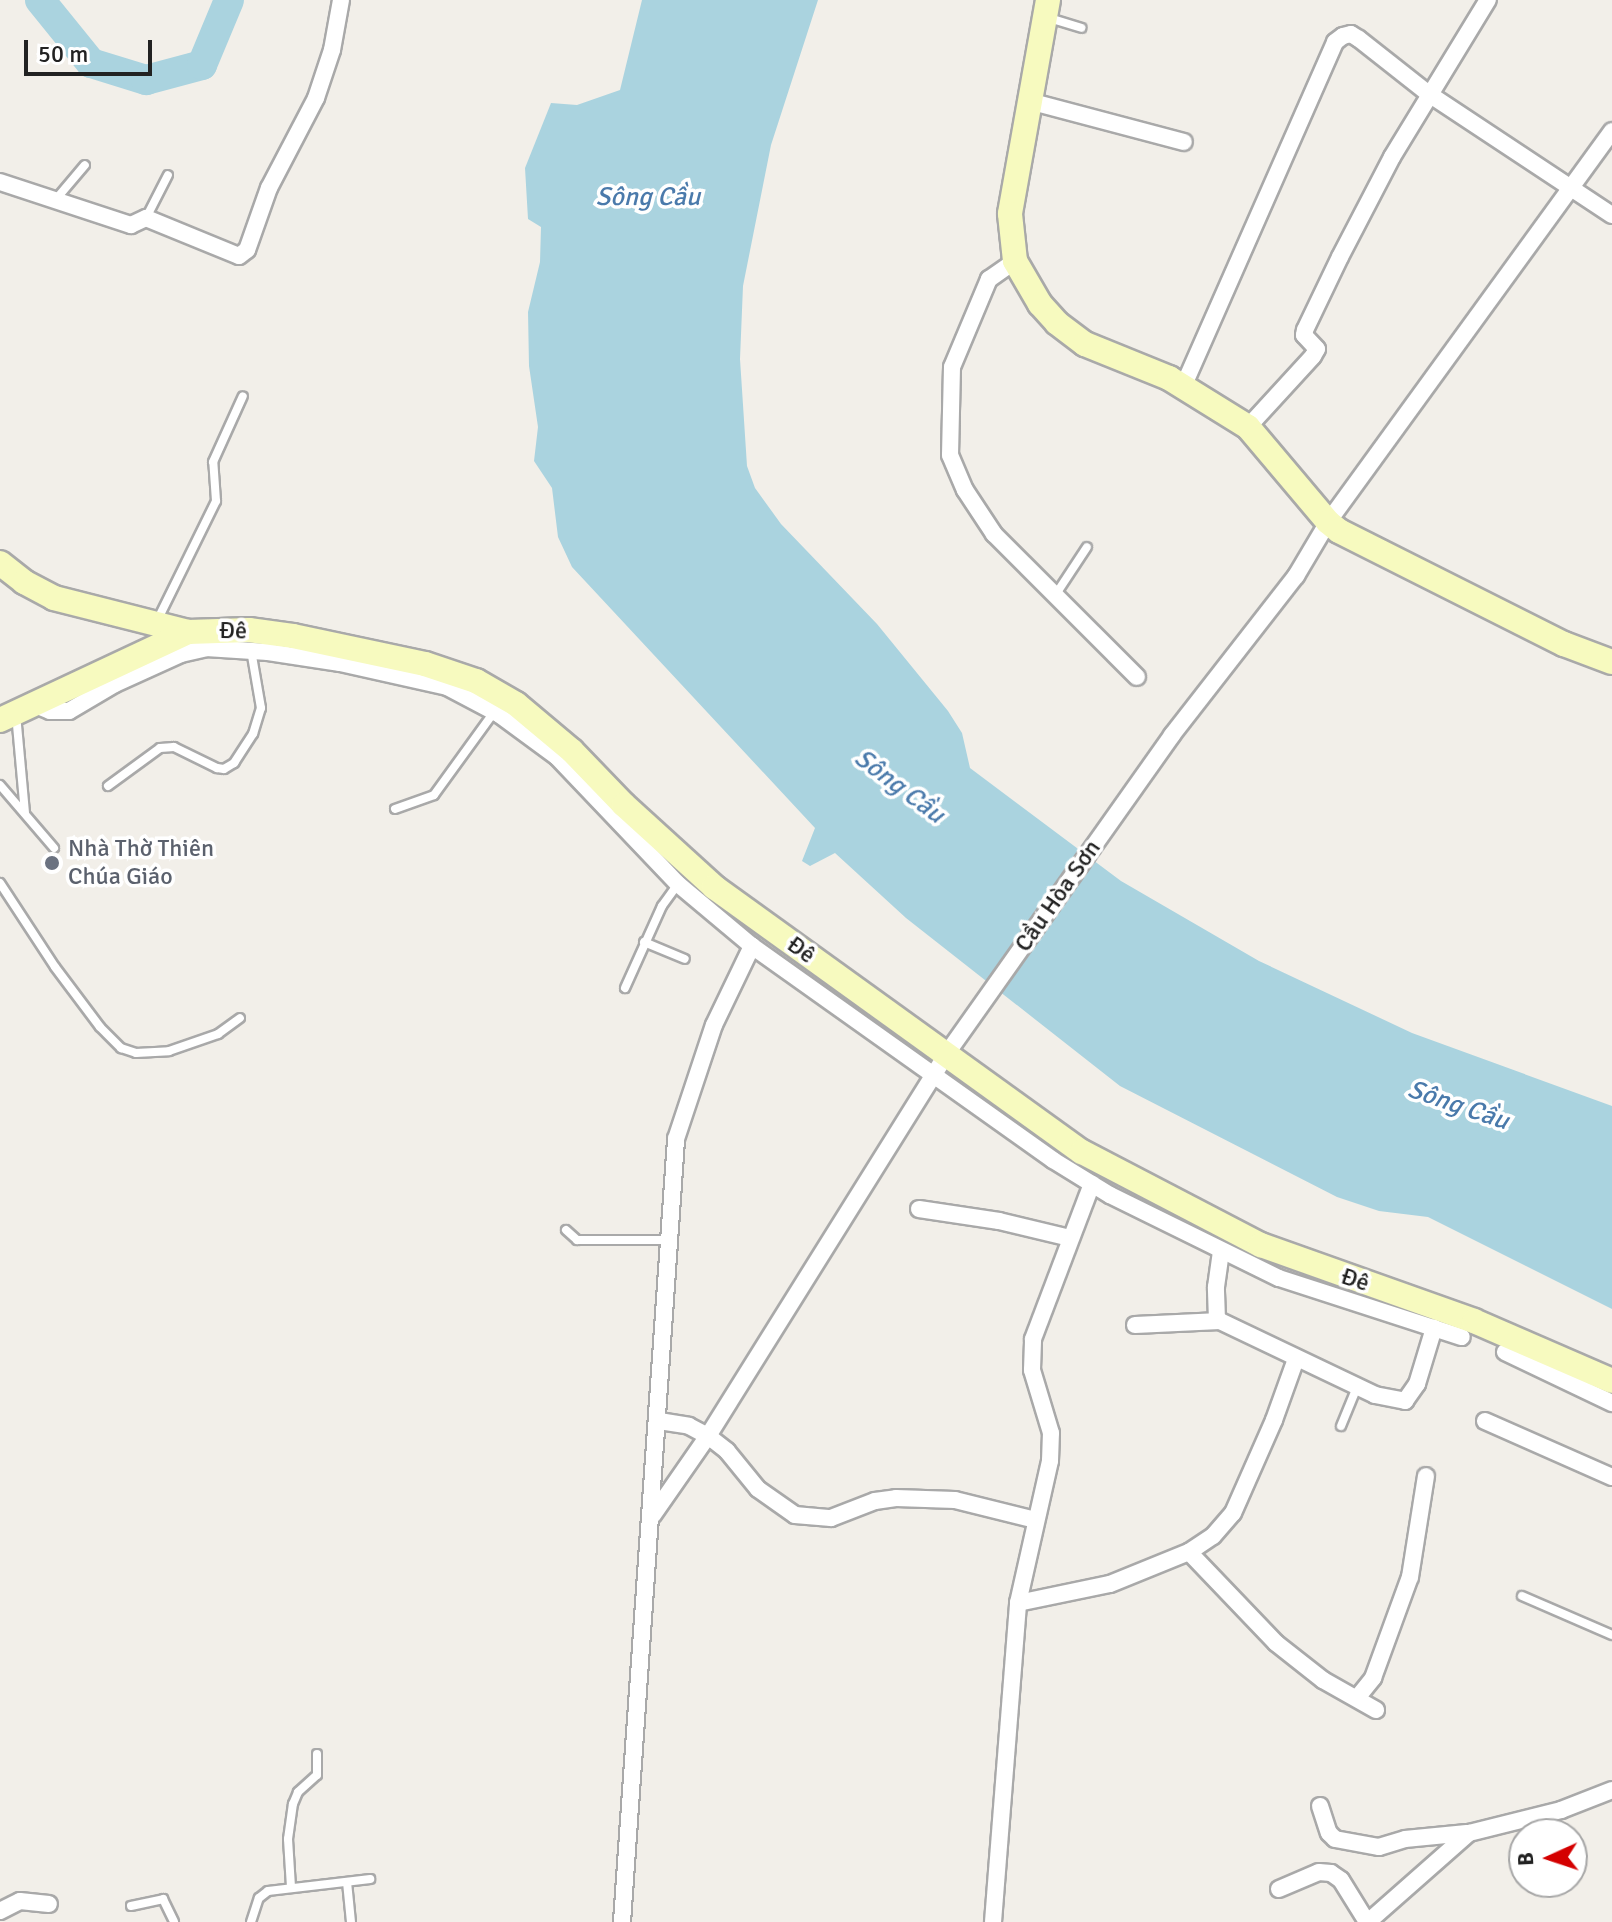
<!DOCTYPE html>
<meta charset="utf-8">
<style>
body{margin:0}
#map{position:relative;width:1612px;height:1922px;overflow:hidden;background:#f2efe9;font-family:Signika,sans-serif}
div>[style]{position:absolute}
.water>*{inset:0;background:#aad3df}
.river>*{height:30px;margin:-15px;padding:0 15px;transform-origin:15px;border-radius:15px;background:#aad3df}
.roads{filter:drop-shadow(2px 0 #a9a9a9) drop-shadow(-2px 0 #a9a9a9) drop-shadow(0 2px #a9a9a9) drop-shadow(0 -2px #a9a9a9)}
.lane>*{height:8px;margin:-4px;padding:0 4px;transform-origin:4px;border-radius:4px;background:#fff}
.street>*{height:16px;margin:-8px;padding:0 8px;transform-origin:8px;border-radius:8px;background:#fff}
.secondary>*{height:24px;margin:-12px;padding:0 12px;transform-origin:12px;border-radius:12px;background:#f7fabf}
.dots>*{width:22px;height:22px;translate:-50% -50%;box-sizing:border-box;border:4px solid #fff;border-radius:50%}
span{translate:-50% -50%;white-space:nowrap;text-align:center;line-height:1.15;-webkit-text-stroke:7px #fff;paint-order:stroke}
.street-label{font-size:24px;color:#222}
.worship-label{font-size:24px;color:#5b616d}
.left{translate:0 -50%;text-align:left}
.water-label{font-size:26px;color:#4a7aab;font-style:italic}
.north{position:absolute;left:1508px;top:1818px;width:80px;height:80px;box-sizing:border-box;background:#fff;border:2px solid #a7a7a7;border-radius:50%;rotate:267deg;font-size:22px;font-weight:700;line-height:32px;text-align:center;color:#222}
.north::after{content:'';display:block;margin:auto;width:28px;height:36px;background:#d40000;clip-path:polygon(50% 0,100% 100%,50% 72%,0 100%)}
.scale{position:absolute;left:24px;top:40px;width:128px;height:36px;box-sizing:border-box;border:4px solid #222;border-top:0;padding-left:10px;font-size:24px;line-height:28px;white-space:nowrap;color:#222;-webkit-text-stroke:6px #fff;paint-order:stroke}
</style>
<div id="map">
<div class="water">
<i style="clip-path:polygon(642px 0,818px 0,771px 145px,743px 286px,740px 359px,747px 466px,755px 488px,781px 524px,877px 624px,948px 711px,962px 733px,970px 768px,1121px 881px,1259px 961px,1412px 1033px,1612px 1106px,1612px 1309px,1428px 1217px,1379px 1211px,1337px 1197px,1120px 1086px,906px 918px,835px 853px,810px 866px,802px 861px,815px 828px,572px 567px,558px 537px,552px 488px,534px 461px,538px 427px,529px 366px,528px 312px,540px 262px,541px 227px,528px 219px,525px 168px,551px 103px,577px 105px,620px 90px)"></i>
</div>
<div class="river">
<i style="left:40px;top:0;width:81px;rotate:51deg"></i>
<i style="left:91px;top:63px;width:58px;rotate:17.2deg"></i>
<i style="left:146px;top:80px;width:58px;rotate:-15deg"></i>
<i style="left:202px;top:65px;width:70px;rotate:-67.4deg"></i>
</div>
<div class="roads">
<div class="lane">
<i style="left:1046px;top:17px;width:37px;rotate:17deg"></i>
<i style="left:57px;top:198px;width:43px;rotate:-49.7deg"></i>
<i style="left:146px;top:218px;width:48px;rotate:-62.9deg"></i>
<i style="left:1056px;top:594px;width:56px;rotate:-56.6deg"></i>
<i style="left:156px;top:623px;width:136px;rotate:-63.8deg"></i>
<i style="left:216px;top:501px;width:39px;rotate:-94deg"></i>
<i style="left:213px;top:462px;width:72px;rotate:-65.6deg"></i>
<i style="left:16px;top:714px;width:99px;rotate:84.8deg"></i>
<i style="left:0;top:785px;width:83px;rotate:49.4deg"></i>
<i style="left:108px;top:786px;width:64px;rotate:-36.2deg"></i>
<i style="left:160px;top:748px;width:14px;rotate:-4deg"></i>
<i style="left:174px;top:747px;width:48px;rotate:26deg"></i>
<i style="left:217px;top:768px;width:7px;rotate:8deg"></i>
<i style="left:224px;top:769px;width:12px;rotate:-31deg"></i>
<i style="left:234px;top:763px;width:35px;rotate:-57deg"></i>
<i style="left:253px;top:734px;width:27px;rotate:-73deg"></i>
<i style="left:261px;top:708px;width:59px;rotate:-99.8deg"></i>
<i style="left:395px;top:809px;width:41px;rotate:-19.7deg"></i>
<i style="left:434px;top:795px;width:102px;rotate:-54.1deg"></i>
<i style="left:0;top:883px;width:100px;rotate:56.8deg"></i>
<i style="left:55px;top:967px;width:75px;rotate:53.1deg"></i>
<i style="left:100px;top:1027px;width:30px;rotate:45deg"></i>
<i style="left:121px;top:1048px;width:16px;rotate:18deg"></i>
<i style="left:136px;top:1053px;width:33px;rotate:-3deg"></i>
<i style="left:169px;top:1051px;width:52px;rotate:-19.1deg"></i>
<i style="left:218px;top:1034px;width:27px;rotate:-36deg"></i>
<i style="left:644px;top:942px;width:44px;rotate:22.5deg"></i>
<i style="left:625px;top:988px;width:90px;rotate:-65.7deg"></i>
<i style="left:662px;top:906px;width:27px;rotate:-54deg"></i>
<i style="left:566px;top:1230px;width:15px;rotate:42deg"></i>
<i style="left:577px;top:1240px;width:90px"></i>
<i style="left:1341px;top:1426px;width:42px;rotate:-67.7deg"></i>
<i style="left:1522px;top:1596px;width:98px;rotate:23.4deg"></i>
<i style="left:347px;top:1882px;width:40px;rotate:84.3deg"></i>
<i style="left:291px;top:1887px;width:48px;rotate:-93.6deg"></i>
<i style="left:288px;top:1839px;width:35px;rotate:-82deg"></i>
<i style="left:293px;top:1804px;width:13px;rotate:-67deg"></i>
<i style="left:298px;top:1792px;width:25px;rotate:-42deg"></i>
<i style="left:317px;top:1775px;width:21px;rotate:-90deg"></i>
<i style="left:131px;top:1906px;width:33px;rotate:-12deg"></i>
<i style="left:163px;top:1899px;width:25px;rotate:64deg"></i>
<i style="left:251px;top:1922px;width:25px;rotate:-72deg"></i>
<i style="left:259px;top:1898px;width:11px;rotate:-38deg"></i>
<i style="left:268px;top:1891px;width:103px;rotate:-6.7deg"></i>
</div>
<div class="street">
<i style="left:1029px;top:101px;width:160px;rotate:14.8deg"></i>
<i style="left:0;top:182px;width:138px;rotate:18.2deg"></i>
<i style="left:131px;top:225px;width:17px;rotate:-25deg"></i>
<i style="left:146px;top:218px;width:100px;rotate:22.2deg"></i>
<i style="left:239px;top:256px;width:10px;rotate:-37deg"></i>
<i style="left:247px;top:250px;width:66px;rotate:-70.5deg"></i>
<i style="left:269px;top:188px;width:102px;rotate:-62.4deg"></i>
<i style="left:316px;top:98px;width:51px;rotate:-71.6deg"></i>
<i style="left:332px;top:50px;width:51px;rotate:-79.8deg"></i>
<i style="left:1015px;top:261px;width:32px;rotate:145deg"></i>
<i style="left:989px;top:279px;width:95px;rotate:112.8deg"></i>
<i style="left:952px;top:367px;width:88px;rotate:91.3deg"></i>
<i style="left:950px;top:455px;width:38px;rotate:67deg"></i>
<i style="left:965px;top:490px;width:53px;rotate:56.6deg"></i>
<i style="left:994px;top:534px;width:202px;rotate:45deg"></i>
<i style="left:1183px;top:387px;width:377px;rotate:-66.2deg"></i>
<i style="left:1335px;top:42px;width:10px;rotate:-37deg"></i>
<i style="left:1343px;top:36px;width:8px;rotate:-14deg"></i>
<i style="left:1351px;top:34px;width:9px;rotate:32deg"></i>
<i style="left:1359px;top:39px;width:89px;rotate:38.2deg"></i>
<i style="left:1429px;top:94px;width:219px;rotate:33.5deg"></i>
<i style="left:1248px;top:427px;width:96px;rotate:-47.5deg"></i>
<i style="left:1313px;top:356px;width:8px;rotate:-60deg"></i>
<i style="left:1317px;top:349px;width:19px;rotate:-133deg"></i>
<i style="left:1304px;top:335px;width:5px;rotate:-79deg"></i>
<i style="left:1305px;top:330px;width:81px;rotate:-64.4deg"></i>
<i style="left:1340px;top:257px;width:113px;rotate:-62.5deg"></i>
<i style="left:1392px;top:157px;width:184px;rotate:-58.6deg"></i>
<i style="left:33px;top:704px;width:18px;rotate:22deg"></i>
<i style="left:50px;top:711px;width:19px"></i>
<i style="left:69px;top:711px;width:53px;rotate:-30.4deg"></i>
<i style="left:115px;top:684px;width:72px;rotate:-24.4deg"></i>
<i style="left:181px;top:654px;width:26px;rotate:-13deg"></i>
<i style="left:206px;top:648px;width:62px;rotate:3.7deg"></i>
<i style="left:268px;top:652px;width:73px;rotate:8.7deg"></i>
<i style="left:340px;top:663px;width:110px;rotate:12.6deg"></i>
<i style="left:447px;top:687px;width:60px;rotate:27.8deg"></i>
<i style="left:500px;top:715px;width:71px;rotate:36.4deg"></i>
<i style="left:557px;top:757px;width:175px;rotate:46.4deg"></i>
<i style="left:678px;top:884px;width:97px;rotate:40deg"></i>
<i style="left:752px;top:946px;width:369px;rotate:35.4deg"></i>
<i style="left:1053px;top:1160px;width:67px;rotate:31.6deg"></i>
<i style="left:1110px;top:1195px;width:188px;rotate:26.2deg"></i>
<i style="left:1279px;top:1278px;width:192px;rotate:17.9deg"></i>
<i style="left:919px;top:1209px;width:81px;rotate:8.5deg"></i>
<i style="left:999px;top:1221px;width:73px;rotate:13.5deg"></i>
<i style="left:1217px;top:1320px;width:33px;rotate:-92deg"></i>
<i style="left:1216px;top:1287px;width:37px;rotate:-82deg"></i>
<i style="left:1135px;top:1325px;width:85px;rotate:-2.7deg"></i>
<i style="left:1220px;top:1321px;width:172px;rotate:25.5deg"></i>
<i style="left:1375px;top:1395px;width:31px;rotate:11deg"></i>
<i style="left:1405px;top:1401px;width:21px;rotate:-55deg"></i>
<i style="left:1417px;top:1384px;width:59px;rotate:-73.1deg"></i>
<i style="left:1505px;top:1352px;width:119px;rotate:25.5deg"></i>
<i style="left:659px;top:1421px;width:30px;rotate:9deg"></i>
<i style="left:689px;top:1426px;width:21px;rotate:28deg"></i>
<i style="left:708px;top:1436px;width:24px;rotate:38deg"></i>
<i style="left:727px;top:1451px;width:49px;rotate:50.8deg"></i>
<i style="left:758px;top:1489px;width:45px;rotate:35.1deg"></i>
<i style="left:795px;top:1515px;width:36px;rotate:5deg"></i>
<i style="left:831px;top:1518px;width:47px;rotate:-21.1deg"></i>
<i style="left:875px;top:1501px;width:21px;rotate:-8deg"></i>
<i style="left:896px;top:1498px;width:59px;rotate:1.9deg"></i>
<i style="left:955px;top:1500px;width:82px;rotate:14deg"></i>
<i style="left:1485px;top:1421px;width:139px;rotate:23.8deg"></i>
<i style="left:653px;top:1515px;width:96px;rotate:-55.2deg"></i>
<i style="left:708px;top:1436px;width:448px;rotate:-58deg"></i>
<i style="left:945px;top:1056px;width:393px;rotate:-54.7deg"></i>
<i style="left:1172px;top:735px;width:202px;rotate:-52.1deg"></i>
<i style="left:1296px;top:576px;width:63px;rotate:-59.3deg"></i>
<i style="left:1328px;top:522px;width:483px;rotate:-54deg"></i>
<i style="left:1189px;top:1552px;width:126px;rotate:46.3deg"></i>
<i style="left:1276px;top:1643px;width:60px;rotate:38.2deg"></i>
<i style="left:1323px;top:1680px;width:61px;rotate:29.5deg"></i>
<i style="left:1018px;top:1603px;width:94px;rotate:-11.7deg"></i>
<i style="left:1110px;top:1584px;width:85px;rotate:-22.1deg"></i>
<i style="left:1189px;top:1552px;width:29px;rotate:-34deg"></i>
<i style="left:1213px;top:1536px;width:30px;rotate:-49deg"></i>
<i style="left:1233px;top:1513px;width:102px;rotate:-66.2deg"></i>
<i style="left:1274px;top:1420px;width:65px;rotate:-70.2deg"></i>
<i style="left:1357px;top:1698px;width:26px;rotate:-51deg"></i>
<i style="left:1373px;top:1678px;width:108px;rotate:-69.9deg"></i>
<i style="left:1410px;top:1577px;width:102px;rotate:-81deg"></i>
<i style="left:1320px;top:1806px;width:28px;rotate:72deg"></i>
<i style="left:1329px;top:1833px;width:8px;rotate:45deg"></i>
<i style="left:1335px;top:1839px;width:45px;rotate:10.3deg"></i>
<i style="left:1379px;top:1847px;width:27px;rotate:-17deg"></i>
<i style="left:1405px;top:1839px;width:62px;rotate:-5.5deg"></i>
<i style="left:1279px;top:1889px;width:43px;rotate:-23deg"></i>
<i style="left:1319px;top:1872px;width:12px;rotate:5deg"></i>
<i style="left:1331px;top:1873px;width:12px;rotate:35deg"></i>
<i style="left:1341px;top:1880px;width:49px;rotate:58.2deg"></i>
<i style="left:0;top:1911px;width:22px;rotate:-27deg"></i>
<i style="left:20px;top:1901px;width:29px;rotate:6deg"></i>
<i style="left:622px;top:1922px;width:785px;rotate:-86.05deg"></i>
<i style="left:676px;top:1139px;width:120px;rotate:-71.6deg"></i>
<i style="left:714px;top:1025px;width:88px;rotate:-64.3deg"></i>
<i style="left:993px;top:1922px;width:320px;rotate:-85.5deg"></i>
<i style="left:1018px;top:1603px;width:146px;rotate:-77.3deg"></i>
<i style="left:1050px;top:1461px;width:28px;rotate:-88deg"></i>
<i style="left:1051px;top:1433px;width:66px;rotate:-106.8deg"></i>
<i style="left:1032px;top:1370px;width:31px;rotate:-88deg"></i>
<i style="left:1033px;top:1339px;width:166px;rotate:-69.2deg"></i>
<i style="left:1368px;top:1922px;width:135px;rotate:-41.4deg"></i>
<i style="left:1469px;top:1833px;width:95px;rotate:-14deg"></i>
<i style="left:1561px;top:1810px;width:55px;rotate:-21.4deg"></i>
</div>
<div class="secondary">
<i style="left:1048px;top:0;width:217px;rotate:100.1deg"></i>
<i style="left:1010px;top:214px;width:47px;rotate:83.9deg"></i>
<i style="left:1015px;top:261px;width:50px;rotate:59.8deg"></i>
<i style="left:1040px;top:304px;width:25px;rotate:48deg"></i>
<i style="left:1057px;top:323px;width:35px;rotate:37deg"></i>
<i style="left:1085px;top:344px;width:91px;rotate:22deg"></i>
<i style="left:1169px;top:378px;width:93px;rotate:31.8deg"></i>
<i style="left:1248px;top:427px;width:124px;rotate:49.9deg"></i>
<i style="left:1328px;top:522px;width:14px;rotate:39deg"></i>
<i style="left:1339px;top:531px;width:252px;rotate:26.7deg"></i>
<i style="left:1564px;top:644px;width:51px;rotate:20.6deg"></i>
<i style="left:0;top:563px;width:31px;rotate:38deg"></i>
<i style="left:24px;top:582px;width:34px;rotate:28deg"></i>
<i style="left:54px;top:598px;width:138px;rotate:14.2deg"></i>
<i style="left:0;top:720px;width:208px;rotate:-25.1deg"></i>
<i style="left:188px;top:632px;width:61px;rotate:-1.9deg"></i>
<i style="left:249px;top:630px;width:44px;rotate:7.8deg"></i>
<i style="left:293px;top:636px;width:135px;rotate:12deg"></i>
<i style="left:425px;top:664px;width:54px;rotate:18.4deg"></i>
<i style="left:476px;top:681px;width:46px;rotate:29.9deg"></i>
<i style="left:516px;top:704px;width:73px;rotate:40deg"></i>
<i style="left:572px;top:751px;width:75px;rotate:46.1deg"></i>
<i style="left:624px;top:805px;width:122px;rotate:42.3deg"></i>
<i style="left:714px;top:887px;width:453px;rotate:35.8deg"></i>
<i style="left:1082px;top:1152px;width:202px;rotate:27.5deg"></i>
<i style="left:1261px;top:1245px;width:226px;rotate:19.6deg"></i>
<i style="left:1474px;top:1321px;width:150px;rotate:23.5deg"></i>
</div>
</div>
<div class="dots">
<i style="left:52px;top:863px;background:#6b7280"></i>
</div>
<div class="street-label">
<span style="left:233px;top:631px;rotate:1deg">Đê</span>
<span style="left:1058px;top:896px;rotate:-55deg">Cầu Hòa Sơn</span>
<span style="left:801px;top:950px;rotate:36deg">Đê</span>
<span style="left:1355px;top:1280px;rotate:18deg">Đê</span>
</div>
<div class="worship-label">
<span class="left" style="left:68px;top:863px">Nhà Thờ Thiên<br>Chúa Giáo</span>
</div>
<div class="water-label">
<span style="left:648px;top:198px">Sông Cầu</span>
<span style="left:899px;top:787px;rotate:37deg">Sông Cầu</span>
<span style="left:1458px;top:1106px;rotate:19deg">Sông Cầu</span>
</div>
<div class="north">B</div>
<div class="scale">50 m</div>
</div>
